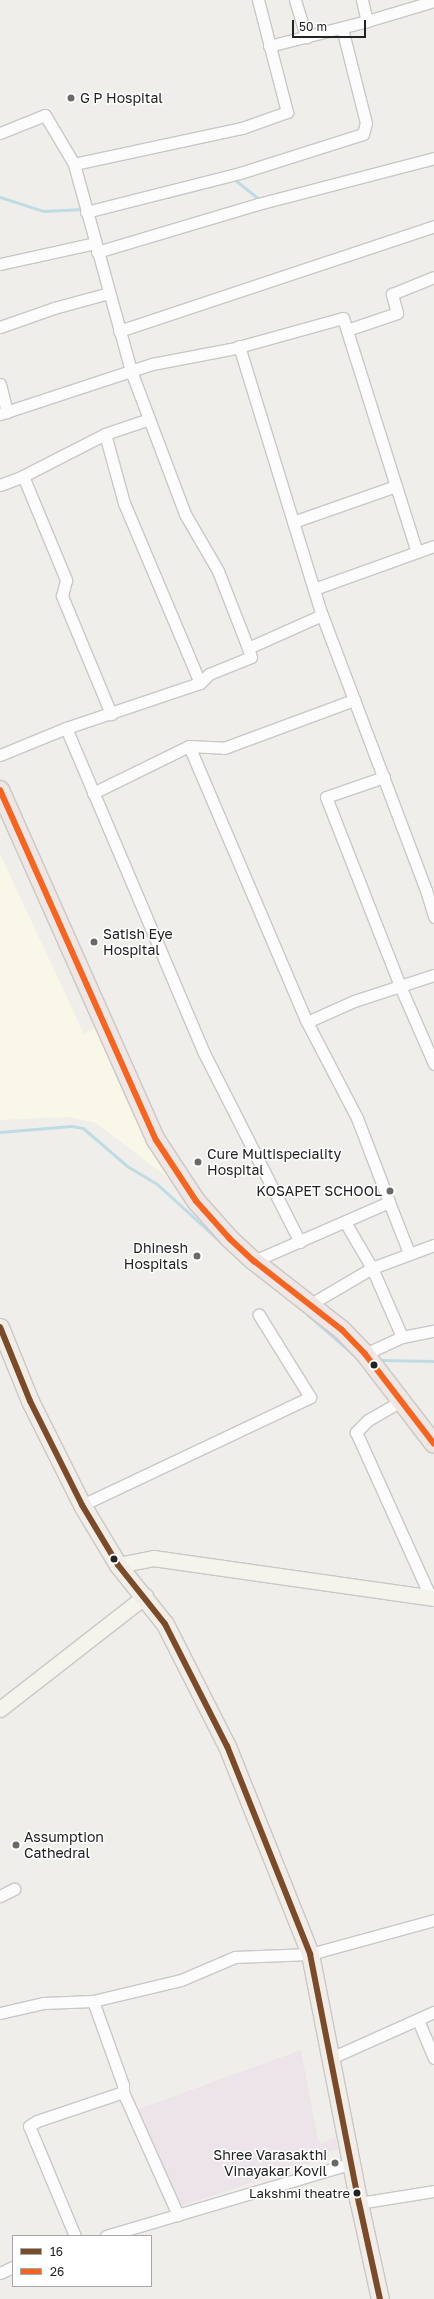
<!DOCTYPE html>
<style>
body{margin:0}
#map{position:relative;width:434px;height:2299px;overflow:hidden;background:#f0eeeb;font-family:"Golos Text",sans-serif}
div>[style]{position:absolute}
.industrial>*{inset:0;background:#ede4e9}
.education>*{inset:0;background:#f8f7e8}
.stream>*{height:3px;margin:-1.5px;padding:0 1.5px;transform-origin:1.5px;border-radius:1.5px;background:#bfdbe3}
.roads{filter:drop-shadow(1px 0 #c9c8c7) drop-shadow(-1px 0 #c9c8c7) drop-shadow(0 1px #c9c8c7) drop-shadow(0 -1px #c9c8c7)}
.minor>*{height:11px;margin:-5.5px;padding:0 5.5px;transform-origin:5.5px;border-radius:5.5px;background:#fdfcfc}
.secondary>*{height:15px;margin:-7.5px;padding:0 7.5px;transform-origin:7.5px;border-radius:7.5px;background:#f4f4ed}
.primary>*{height:17px;margin:-8.5px;padding:0 8.5px;transform-origin:8.5px;border-radius:8.5px;background:#f3ede7}
.trunk>*{height:18px;margin:-9px;padding:0 9px;transform-origin:9px;border-radius:9px;background:#f0e6e4}
.bus-1>*{height:6px;margin:-3px;padding:0 3px;transform-origin:3px;border-radius:3px;background:#7a4b2a}
.bus-2>*{height:6px;margin:-3px;padding:0 3px;transform-origin:3px;border-radius:3px;background:#f26522}
.dots>*{width:11px;height:11px;translate:-50% -50%;box-sizing:border-box;border:2px solid #fff;border-radius:50%}
span{translate:-50% -50%;white-space:nowrap;text-align:center;line-height:1.15;-webkit-text-stroke:3px #fff;paint-order:stroke}
.bus-label{font-size:13px;color:#222}
.right{translate:-100% -50%;text-align:right}
.poi-label{font-size:14px;color:#222}
.left{translate:0 -50%;text-align:left}
.legend{position:absolute;left:12px;top:2235px;width:140px;height:52px;box-sizing:border-box;background:#fff;border:1px solid #a7a7a7;margin:0;padding:5px 7px;list-style:none;font-size:12px;color:#222}
.legend li{display:flex;align-items:center;gap:8px;height:20px}
.legend b{width:20px;border:1px solid #a7a7a7}
.scale{position:absolute;left:292px;top:20px;width:74px;height:18px;box-sizing:border-box;border:2px solid #222;border-top:0;padding-left:5px;font-size:12px;line-height:14px;white-space:nowrap;color:#222;-webkit-text-stroke:3px #fff;paint-order:stroke}
</style>
<div id="map">
<div class="industrial">
<i style="clip-path:polygon(301px 2050px,318px 2139px,321px 2144px,335px 2137px,338px 2150px,328px 2152px,329px 2157px,181px 2206px,136px 2110px)"></i>
</div>
<div class="education">
<i style="clip-path:polygon(0 854px,84px 1034px,95px 1028px,131px 1111px,175px 1183px,96px 1123px,69px 1117px,0 1120px)"></i>
</div>
<div class="stream">
<i style="left:419px;top:167px;width:15px;rotate:-11deg"></i>
<i style="left:234px;top:179px;width:33px;rotate:39deg"></i>
<i style="left:0;top:197px;width:45px;rotate:18deg"></i>
<i style="left:43px;top:211px;width:41px;rotate:-2.8deg"></i>
<i style="left:167px;top:197px;width:56px;rotate:-14.5deg"></i>
<i style="left:0;top:1132px;width:71px;rotate:-4.8deg"></i>
<i style="left:71px;top:1126px;width:12px;rotate:9deg"></i>
<i style="left:83px;top:1128px;width:58px;rotate:40.8deg"></i>
<i style="left:127px;top:1166px;width:35px;rotate:31deg"></i>
<i style="left:157px;top:1184px;width:93px;rotate:42.4deg"></i>
<i style="left:307px;top:1314px;width:64px;rotate:41.2deg"></i>
<i style="left:381px;top:1360px;width:53px;rotate:1.1deg"></i>
</div>
<div class="roads">
<div class="minor">
<i style="left:295px;top:0;width:39px;rotate:73deg"></i>
<i style="left:362px;top:0;width:22px;rotate:77deg"></i>
<i style="left:269px;top:46px;width:101px;rotate:-14.3deg"></i>
<i style="left:367px;top:21px;width:70px;rotate:-16.6deg"></i>
<i style="left:0;top:133px;width:48px;rotate:-21.8deg"></i>
<i style="left:45px;top:115px;width:57px;rotate:59.4deg"></i>
<i style="left:74px;top:164px;width:172px;rotate:-12.1deg"></i>
<i style="left:242px;top:128px;width:48px;rotate:-19.6deg"></i>
<i style="left:287px;top:112px;width:116px;rotate:-104.5deg"></i>
<i style="left:74px;top:164px;width:215px;rotate:74.6deg"></i>
<i style="left:131px;top:371px;width:153px;rotate:69.3deg"></i>
<i style="left:185px;top:514px;width:66px;rotate:59.9deg"></i>
<i style="left:218px;top:571px;width:83px;rotate:68.7deg"></i>
<i style="left:86px;top:212px;width:159px;rotate:-14.2deg"></i>
<i style="left:240px;top:173px;width:129px;rotate:-17.6deg"></i>
<i style="left:363px;top:134px;width:11px;rotate:-75deg"></i>
<i style="left:366px;top:123px;width:98px;rotate:-104.2deg"></i>
<i style="left:97px;top:252px;width:168px;rotate:-16.6deg"></i>
<i style="left:258px;top:204px;width:182px;rotate:-14.6deg"></i>
<i style="left:0;top:264px;width:97px;rotate:-12.5deg"></i>
<i style="left:0;top:327px;width:57px;rotate:-19.4deg"></i>
<i style="left:54px;top:308px;width:57px;rotate:-15.3deg"></i>
<i style="left:347px;top:330px;width:53px;rotate:-18.8deg"></i>
<i style="left:397px;top:313px;width:20px;rotate:-105deg"></i>
<i style="left:392px;top:294px;width:45px;rotate:-22deg"></i>
<i style="left:119px;top:331px;width:332px;rotate:-18.4deg"></i>
<i style="left:239px;top:346px;width:282px;rotate:72.9deg"></i>
<i style="left:322px;top:615px;width:294px;rotate:69.3deg"></i>
<i style="left:426px;top:890px;width:28px;rotate:73deg"></i>
<i style="left:0;top:384px;width:29px;rotate:76deg"></i>
<i style="left:0;top:414px;width:160px;rotate:-18.2deg"></i>
<i style="left:152px;top:364px;width:80px;rotate:-10.8deg"></i>
<i style="left:231px;top:349px;width:116px;rotate:-15.5deg"></i>
<i style="left:343px;top:318px;width:245px;rotate:72.5deg"></i>
<i style="left:105px;top:434px;width:72px;rotate:74.6deg"></i>
<i style="left:124px;top:503px;width:195px;rotate:67.1deg"></i>
<i style="left:23px;top:476px;width:92px;rotate:-27.1deg"></i>
<i style="left:105px;top:434px;width:46px;rotate:-18.8deg"></i>
<i style="left:0;top:485px;width:25px;rotate:-21deg"></i>
<i style="left:23px;top:476px;width:113px;rotate:67.5deg"></i>
<i style="left:66px;top:580px;width:16px;rotate:104deg"></i>
<i style="left:62px;top:596px;width:128px;rotate:67.4deg"></i>
<i style="left:293px;top:522px;width:109px;rotate:-19.3deg"></i>
<i style="left:314px;top:589px;width:127px;rotate:-19.7deg"></i>
<i style="left:66px;top:728px;width:353px;rotate:67deg"></i>
<i style="left:204px;top:1053px;width:212px;rotate:63.1deg"></i>
<i style="left:189px;top:746px;width:300px;rotate:66.9deg"></i>
<i style="left:307px;top:1022px;width:108px;rotate:62.5deg"></i>
<i style="left:357px;top:1118px;width:90px;rotate:69.1deg"></i>
<i style="left:389px;top:1202px;width:147px;rotate:156.4deg"></i>
<i style="left:0;top:755px;width:71px;rotate:-22.2deg"></i>
<i style="left:66px;top:728px;width:141px;rotate:-18.6deg"></i>
<i style="left:200px;top:683px;width:13px;rotate:-45deg"></i>
<i style="left:209px;top:674px;width:45px;rotate:-22deg"></i>
<i style="left:251px;top:657px;width:9px;rotate:-108deg"></i>
<i style="left:248px;top:648px;width:81px;rotate:-24deg"></i>
<i style="left:384px;top:777px;width:61px;rotate:161deg"></i>
<i style="left:326px;top:797px;width:203px;rotate:68.6deg"></i>
<i style="left:400px;top:986px;width:85px;rotate:66.4deg"></i>
<i style="left:93px;top:793px;width:107px;rotate:-26.1deg"></i>
<i style="left:189px;top:746px;width:35px;rotate:3deg"></i>
<i style="left:224px;top:748px;width:139px;rotate:-20.3deg"></i>
<i style="left:307px;top:1022px;width:51px;rotate:-24.1deg"></i>
<i style="left:354px;top:1001px;width:84px;rotate:-18deg"></i>
<i style="left:389px;top:1202px;width:55px;rotate:68.6deg"></i>
<i style="left:345px;top:1222px;width:53px;rotate:59.6deg"></i>
<i style="left:372px;top:1268px;width:75px;rotate:66.5deg"></i>
<i style="left:309px;top:1305px;width:73px;rotate:-30.4deg"></i>
<i style="left:372px;top:1268px;width:66px;rotate:-20.4deg"></i>
<i style="left:365px;top:1354px;width:41px;rotate:-24.7deg"></i>
<i style="left:402px;top:1337px;width:33px;rotate:-11deg"></i>
<i style="left:401px;top:1401px;width:39px;rotate:150deg"></i>
<i style="left:367px;top:1421px;width:16px;rotate:135deg"></i>
<i style="left:356px;top:1432px;width:182px;rotate:65.7deg"></i>
<i style="left:82px;top:1505px;width:252px;rotate:-25.3deg"></i>
<i style="left:310px;top:1397px;width:97px;rotate:-121.9deg"></i>
<i style="left:0;top:1896px;width:16px;rotate:-27deg"></i>
<i style="left:93px;top:2001px;width:90px;rotate:-13.4deg"></i>
<i style="left:181px;top:1980px;width:59px;rotate:-23.1deg"></i>
<i style="left:235px;top:1957px;width:75px;rotate:-2.3deg"></i>
<i style="left:310px;top:1954px;width:129px;rotate:-15.3deg"></i>
<i style="left:0;top:2013px;width:44px;rotate:-13.1deg"></i>
<i style="left:43px;top:2003px;width:50px;rotate:-2.3deg"></i>
<i style="left:93px;top:2001px;width:89px;rotate:70.3deg"></i>
<i style="left:123px;top:2085px;width:7px;rotate:90deg"></i>
<i style="left:123px;top:2092px;width:135px;rotate:65.9deg"></i>
<i style="left:418px;top:2020px;width:41px;rotate:67.2deg"></i>
<i style="left:331px;top:2058px;width:113px;rotate:-24.1deg"></i>
<i style="left:359px;top:2203px;width:76px;rotate:-9.1deg"></i>
<i style="left:75px;top:2236px;width:119px;rotate:-112.7deg"></i>
<i style="left:29px;top:2126px;width:9px;rotate:-32deg"></i>
<i style="left:37px;top:2121px;width:91px;rotate:-18.6deg"></i>
<i style="left:106px;top:2236px;width:257px;rotate:-16.5deg"></i>
<i style="left:0;top:2273px;width:14px;rotate:-25deg"></i>
</div>
<div class="secondary">
<i style="left:118px;top:1565px;width:36px;rotate:-11deg"></i>
<i style="left:153px;top:1558px;width:284px;rotate:8.1deg"></i>
<i style="left:0;top:1709px;width:184px;rotate:-37.9deg"></i>
</div>
<div class="primary">
<i style="left:0;top:1327px;width:80px;rotate:67.9deg"></i>
<i style="left:30px;top:1401px;width:116px;rotate:63.4deg"></i>
<i style="left:82px;top:1505px;width:70px;rotate:59deg"></i>
<i style="left:118px;top:1565px;width:75px;rotate:51.5deg"></i>
<i style="left:165px;top:1624px;width:137px;rotate:63.1deg"></i>
<i style="left:227px;top:1746px;width:224px;rotate:68.2deg"></i>
<i style="left:310px;top:1954px;width:254px;rotate:78.9deg"></i>
<i style="left:359px;top:2203px;width:98px;rotate:77.7deg"></i>
</div>
<div class="trunk">
<i style="left:0;top:790px;width:383px;rotate:66deg"></i>
<i style="left:156px;top:1140px;width:73px;rotate:56.7deg"></i>
<i style="left:196px;top:1201px;width:51px;rotate:48.2deg"></i>
<i style="left:230px;top:1239px;width:33px;rotate:43deg"></i>
<i style="left:254px;top:1261px;width:112px;rotate:38.1deg"></i>
<i style="left:342px;top:1330px;width:33px;rotate:46deg"></i>
<i style="left:365px;top:1354px;width:113px;rotate:52.5deg"></i>
</div>
</div>
<div class="bus-1">
<i style="left:0;top:1327px;width:80px;rotate:67.9deg"></i>
<i style="left:30px;top:1401px;width:116px;rotate:63.4deg"></i>
<i style="left:82px;top:1505px;width:70px;rotate:59deg"></i>
<i style="left:118px;top:1565px;width:75px;rotate:51.5deg"></i>
<i style="left:165px;top:1624px;width:137px;rotate:63.1deg"></i>
<i style="left:227px;top:1746px;width:224px;rotate:68.2deg"></i>
<i style="left:310px;top:1954px;width:254px;rotate:78.9deg"></i>
<i style="left:359px;top:2203px;width:98px;rotate:77.7deg"></i>
</div>
<div class="bus-2">
<i style="left:0;top:790px;width:383px;rotate:66deg"></i>
<i style="left:156px;top:1140px;width:73px;rotate:56.7deg"></i>
<i style="left:196px;top:1201px;width:51px;rotate:48.2deg"></i>
<i style="left:230px;top:1239px;width:33px;rotate:43deg"></i>
<i style="left:254px;top:1261px;width:112px;rotate:38.1deg"></i>
<i style="left:342px;top:1330px;width:33px;rotate:46deg"></i>
<i style="left:365px;top:1354px;width:113px;rotate:52.5deg"></i>
</div>
<div class="dots">
<i style="left:71px;top:98px;background:#6a6968"></i>
<i style="left:94px;top:942px;background:#6a6968"></i>
<i style="left:198px;top:1162px;background:#6a6968"></i>
<i style="left:390px;top:1191px;background:#6a6968"></i>
<i style="left:197px;top:1256px;background:#6a6968"></i>
<i style="left:374px;top:1365px;background:#222"></i>
<i style="left:114px;top:1559px;background:#222"></i>
<i style="left:16px;top:1845px;background:#6a6968"></i>
<i style="left:335px;top:2163px;background:#6a6968"></i>
<i style="left:357px;top:2193px;background:#222"></i>
</div>
<div class="bus-label">
<span class="right" style="left:350px;top:2193px">Lakshmi theatre</span>
</div>
<div class="poi-label">
<span class="left" style="left:80px;top:98px">G P Hospital</span>
<span class="left" style="left:103px;top:942px">Satish Eye<br>Hospital</span>
<span class="left" style="left:207px;top:1162px">Cure Multispeciality<br>Hospital</span>
<span class="right" style="left:382px;top:1191px">KOSAPET SCHOOL</span>
<span class="right" style="left:188px;top:1256px">Dhinesh<br>Hospitals</span>
<span class="left" style="left:24px;top:1845px">Assumption<br>Cathedral</span>
<span class="right" style="left:327px;top:2163px">Shree Varasakthi<br>Vinayakar Kovil</span>
</div>
<ul class="legend">
<li><b style="height:5px;background:#7a4b2a"></b>16</li>
<li><b style="height:5px;background:#f26522"></b>26</li>
</ul>
<div class="scale">50 m</div>
</div>
